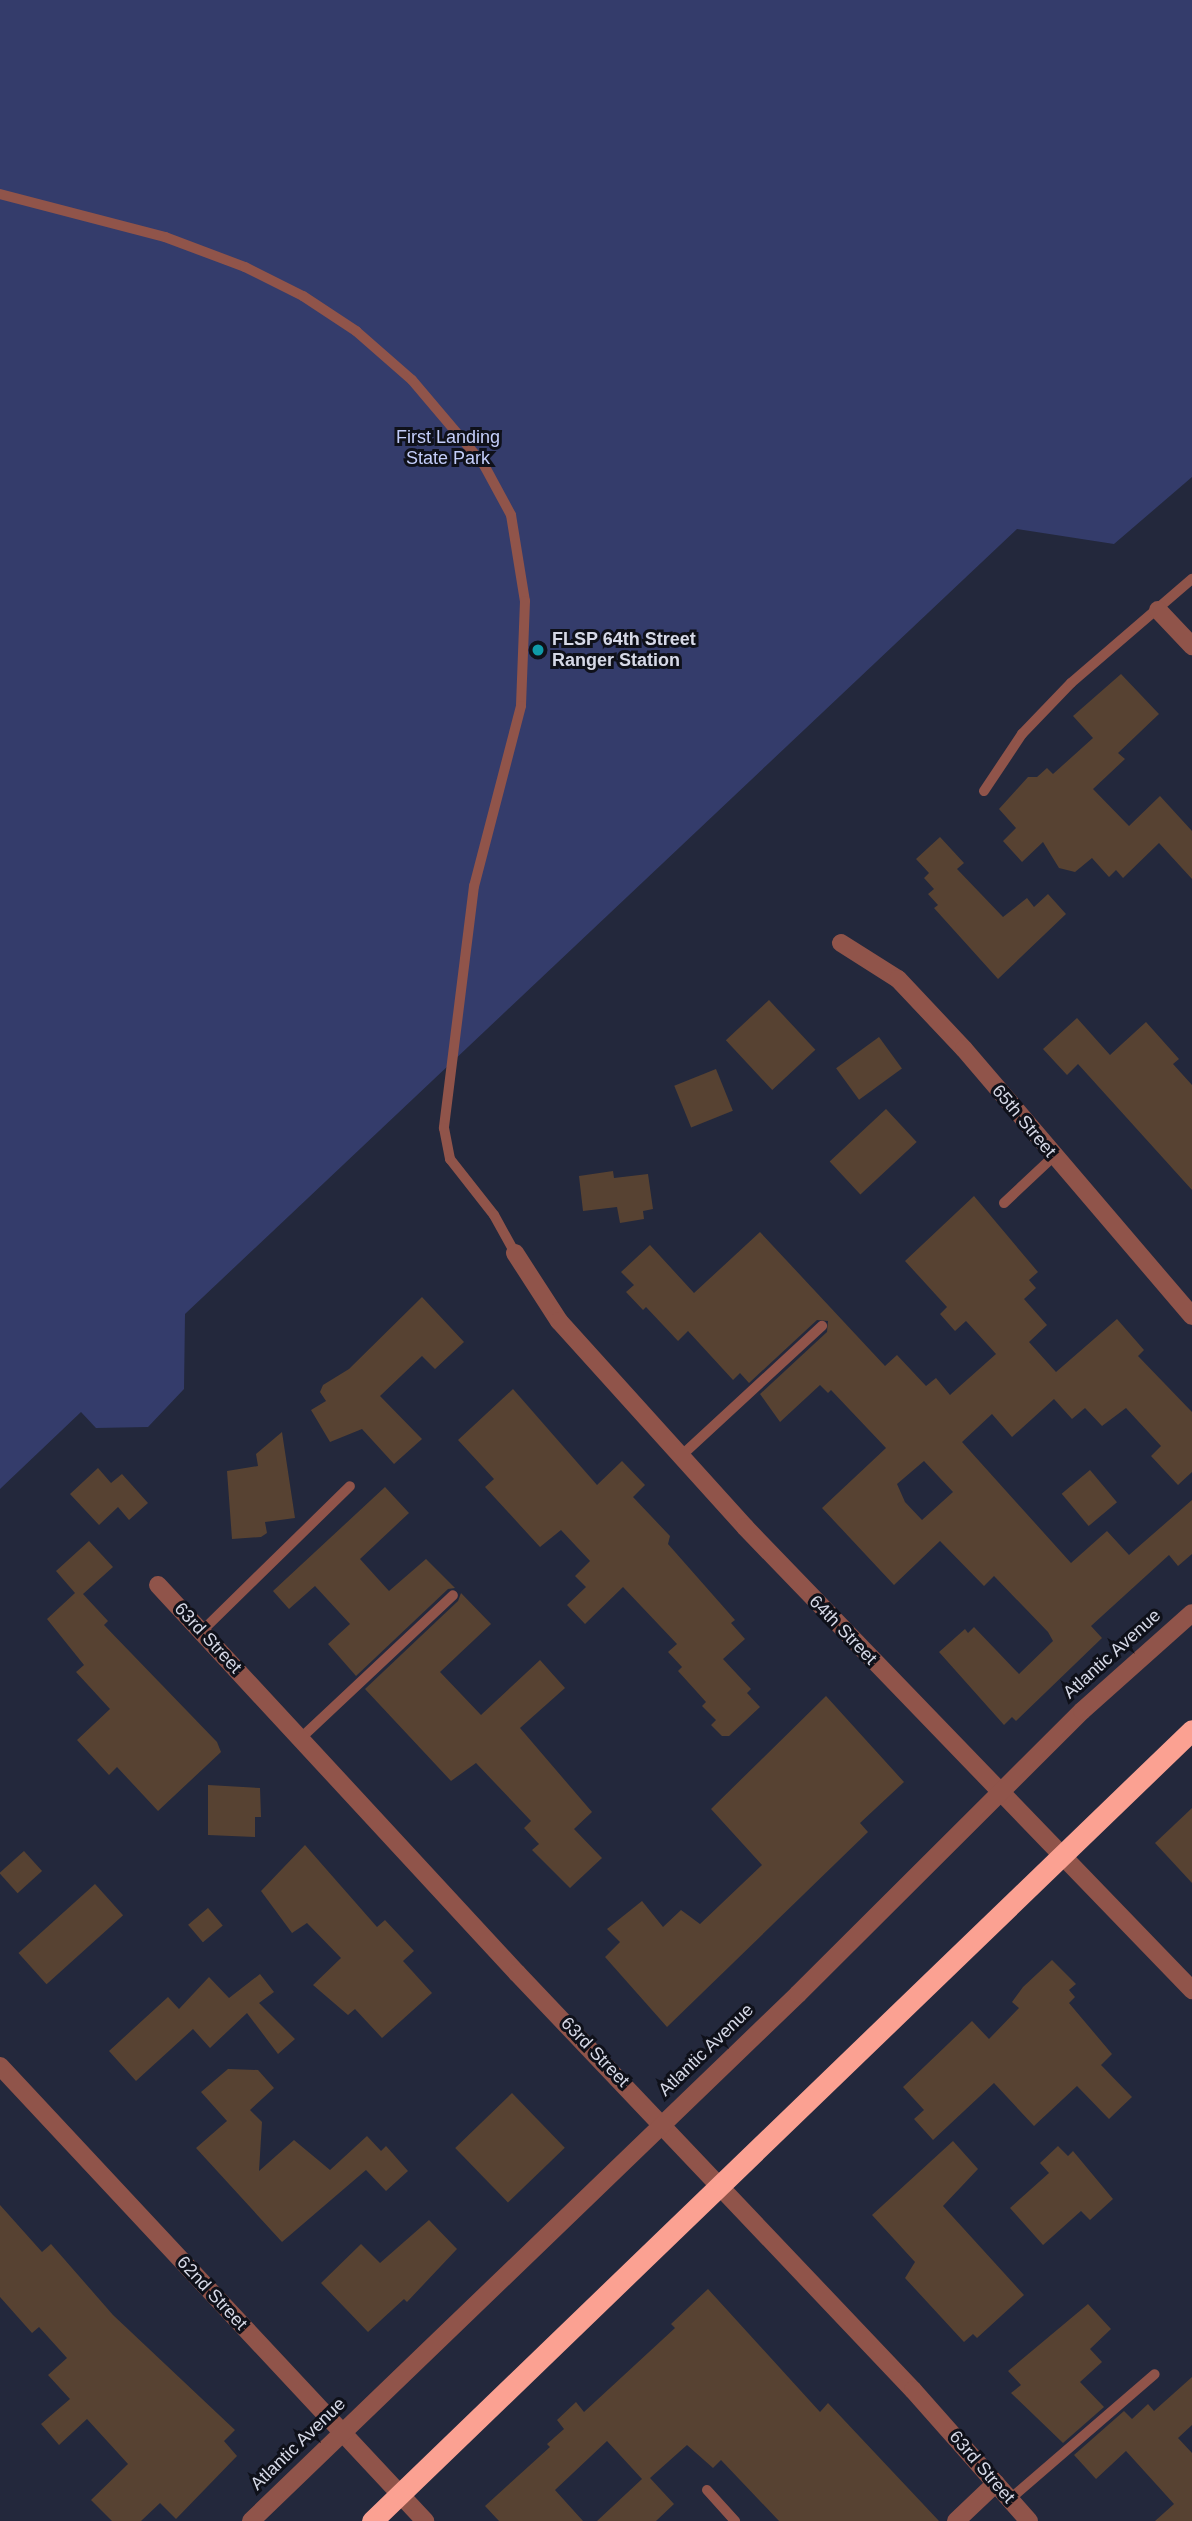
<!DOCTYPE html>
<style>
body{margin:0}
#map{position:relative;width:1192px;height:2521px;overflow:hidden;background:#23283c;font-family:Helvetica,sans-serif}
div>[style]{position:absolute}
.green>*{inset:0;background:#343c6b}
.building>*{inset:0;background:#574232;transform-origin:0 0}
.lane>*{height:10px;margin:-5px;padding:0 5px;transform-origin:5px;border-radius:5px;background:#90544a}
.street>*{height:18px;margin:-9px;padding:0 9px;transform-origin:9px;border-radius:9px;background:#90544a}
.highway>*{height:21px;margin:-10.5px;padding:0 10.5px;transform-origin:10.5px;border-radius:10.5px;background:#fba192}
.dots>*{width:19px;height:19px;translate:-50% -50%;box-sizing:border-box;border:4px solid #0f111a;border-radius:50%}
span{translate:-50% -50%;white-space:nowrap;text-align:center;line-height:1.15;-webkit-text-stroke:6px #0f111a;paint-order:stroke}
.park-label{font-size:18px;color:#c4cefa}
.poi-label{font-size:18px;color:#d6d9e7;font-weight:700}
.left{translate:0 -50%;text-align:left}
.street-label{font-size:18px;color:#d6d9e7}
</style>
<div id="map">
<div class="green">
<i style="clip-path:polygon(0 0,1192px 0,1192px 477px,1114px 544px,1017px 529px,185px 1314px,184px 1389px,148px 1427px,96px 1428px,81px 1412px,0 1489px)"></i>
</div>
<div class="building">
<i style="clip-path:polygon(1121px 674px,1159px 714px,1118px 753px,1125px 759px,1093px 789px,1129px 826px,1160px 796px,1192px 831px,1192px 879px,1159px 843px,1123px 878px,1116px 870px,1109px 877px,1092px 858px,1075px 872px,1059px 868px,1043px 842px,1022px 862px,1003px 841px,1016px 828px,999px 809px,1028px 777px,1037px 777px,1047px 768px,1053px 774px,1093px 738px,1073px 716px)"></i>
<i style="clip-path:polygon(940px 837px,964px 863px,957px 869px,1003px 917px,1027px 898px,1034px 907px,1048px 894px,1066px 914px,998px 979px,934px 908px,938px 905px,928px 894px,934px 889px,924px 878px,929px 873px,916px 859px)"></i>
<i style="left:769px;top:1000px;width:68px;height:59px;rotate:47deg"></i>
<i style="clip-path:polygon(1077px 1018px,1110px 1055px,1146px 1022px,1179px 1059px,1173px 1064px,1192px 1085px,1192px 1190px,1078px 1064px,1067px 1075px,1043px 1049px)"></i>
<i style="left:879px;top:1037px;width:39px;height:53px;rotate:54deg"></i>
<i style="left:716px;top:1069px;width:45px;height:45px;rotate:68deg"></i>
<i style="left:886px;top:1109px;width:45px;height:77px;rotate:47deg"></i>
<i style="clip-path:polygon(613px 1171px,614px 1178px,648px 1174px,653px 1209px,643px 1211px,644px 1219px,620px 1223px,617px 1207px,583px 1211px,579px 1176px)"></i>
<i style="clip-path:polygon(evenodd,974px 1196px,1038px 1272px,1029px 1280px,1036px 1288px,1024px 1299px,1047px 1325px,1029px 1342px,1056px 1372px,1117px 1319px,1144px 1350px,1138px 1356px,1192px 1412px,1192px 1472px,1178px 1485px,1151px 1456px,1161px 1446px,1126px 1408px,1102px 1426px,1085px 1408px,1072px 1419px,1054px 1399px,1012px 1437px,992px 1414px,962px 1442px,1071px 1563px,1107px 1531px,1129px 1555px,1192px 1500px,1192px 1554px,1178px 1566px,1169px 1555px,1091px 1626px,1102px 1638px,1016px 1721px,1012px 1717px,1004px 1725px,939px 1652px,965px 1629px,968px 1633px,974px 1627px,1019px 1674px,1053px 1641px,1048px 1632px,994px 1576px,984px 1586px,940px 1541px,894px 1585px,822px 1508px,886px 1448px,831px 1390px,828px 1393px,820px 1385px,780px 1422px,760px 1394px,827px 1332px,828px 1321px,817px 1320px,749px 1383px,740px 1373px,733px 1380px,688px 1331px,678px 1341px,646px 1307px,643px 1310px,626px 1292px,634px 1285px,621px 1272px,650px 1245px,694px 1293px,760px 1232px,885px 1366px,897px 1355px,926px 1386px,936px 1378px,950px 1395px,996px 1354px,966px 1321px,955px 1331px,940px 1314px,947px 1307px,905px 1261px,974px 1196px,924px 1461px,953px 1492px,922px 1520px,905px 1502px,897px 1484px,924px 1461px)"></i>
<i style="clip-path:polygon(422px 1297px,464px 1342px,435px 1369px,422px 1356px,380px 1396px,422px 1439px,394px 1464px,362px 1429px,330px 1442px,311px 1410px,326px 1401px,320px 1392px,323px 1385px,349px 1369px)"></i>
<i style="clip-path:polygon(513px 1389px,597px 1485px,622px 1461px,645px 1485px,633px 1497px,670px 1536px,668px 1544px,735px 1620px,731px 1623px,745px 1639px,723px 1659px,751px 1689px,747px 1693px,760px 1707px,729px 1736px,722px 1736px,711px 1725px,716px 1720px,702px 1706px,706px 1702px,678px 1671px,682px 1667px,668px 1652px,677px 1644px,623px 1587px,585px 1624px,567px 1605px,586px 1587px,575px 1576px,590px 1561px,561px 1530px,540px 1547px,485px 1487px,494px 1479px,458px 1440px)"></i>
<i style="clip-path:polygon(282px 1432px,295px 1518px,265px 1522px,267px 1533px,261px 1537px,232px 1539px,227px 1471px,258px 1466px,256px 1454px)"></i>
<i style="clip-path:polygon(98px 1468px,111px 1483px,122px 1474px,148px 1503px,129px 1520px,118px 1507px,99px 1525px,70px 1494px)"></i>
<i style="left:1090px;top:1470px;width:42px;height:37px;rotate:50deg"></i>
<i style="clip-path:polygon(385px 1487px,409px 1513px,360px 1559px,389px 1591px,426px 1559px,455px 1588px,448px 1589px,356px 1676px,328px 1644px,350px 1624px,315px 1586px,289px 1609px,273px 1591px)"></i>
<i style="clip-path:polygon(89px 1541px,113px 1567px,83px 1594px,108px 1621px,104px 1625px,217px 1742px,221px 1752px,158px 1811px,117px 1767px,109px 1775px,77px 1740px,110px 1709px,76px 1672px,84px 1665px,47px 1619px,75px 1593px,56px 1571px)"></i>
<i style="clip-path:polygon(461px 1593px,491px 1624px,440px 1672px,481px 1715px,540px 1660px,565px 1688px,520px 1728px,592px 1812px,574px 1829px,602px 1858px,570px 1888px,532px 1850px,539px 1844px,524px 1828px,531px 1821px,476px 1763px,451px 1781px,365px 1689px,458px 1601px)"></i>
<i style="clip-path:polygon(826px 1696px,904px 1782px,860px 1823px,868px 1832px,667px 2027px,605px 1957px,620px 1942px,607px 1929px,642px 1901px,663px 1927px,681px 1910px,700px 1924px,762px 1865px,711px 1809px)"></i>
<i style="clip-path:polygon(208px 1785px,260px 1788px,261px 1817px,255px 1817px,255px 1837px,208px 1835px)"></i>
<i style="clip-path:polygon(1192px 1808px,1192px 1883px,1155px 1843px)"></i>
<i style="clip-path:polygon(305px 1845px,377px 1927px,385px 1920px,414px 1951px,403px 1961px,432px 1993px,382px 2038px,355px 2009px,348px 2015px,313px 1985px,341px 1958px,307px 1923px,292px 1933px,261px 1891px)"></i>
<i style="left:24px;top:1851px;width:27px;height:33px;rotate:48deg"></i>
<i style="left:95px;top:1884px;width:42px;height:103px;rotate:48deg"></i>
<i style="left:208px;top:1908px;width:23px;height:26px;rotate:50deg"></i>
<i style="clip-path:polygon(1052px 1960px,1076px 1984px,1069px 1990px,1075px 1997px,1069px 2003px,1112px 2054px,1101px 2065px,1132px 2097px,1109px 2119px,1077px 2086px,1034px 2126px,994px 2083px,933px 2140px,914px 2119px,924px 2110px,903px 2087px,972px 2021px,989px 2039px,1019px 2008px,1012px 2002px,1023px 1987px)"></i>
<i style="clip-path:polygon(260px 1974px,274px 1992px,259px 2003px,295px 2039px,278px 2054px,247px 2013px,210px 2048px,193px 2029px,136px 2081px,109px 2051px,168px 1997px,179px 2009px,209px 1977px,229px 1998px)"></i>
<i style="clip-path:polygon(228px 2069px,258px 2070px,274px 2088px,250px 2110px,262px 2122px,259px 2171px,294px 2140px,330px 2170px,367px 2136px,381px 2151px,386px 2146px,408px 2171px,386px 2191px,366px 2170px,282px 2242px,196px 2148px,227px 2121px,201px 2092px)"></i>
<i style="left:512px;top:2093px;width:76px;height:79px;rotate:46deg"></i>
<i style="clip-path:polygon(953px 2141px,978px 2169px,943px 2206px,1024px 2295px,977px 2338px,973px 2334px,964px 2342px,905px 2278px,915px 2262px,872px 2215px)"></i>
<i style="clip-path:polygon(1058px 2146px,1068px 2156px,1073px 2151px,1113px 2199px,1090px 2220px,1081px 2211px,1043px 2245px,1010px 2208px,1049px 2173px,1040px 2163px)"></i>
<i style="clip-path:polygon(0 2205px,42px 2252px,51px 2244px,113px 2315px,235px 2430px,224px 2441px,237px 2456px,176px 2519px,160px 2503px,141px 2521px,112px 2521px,91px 2500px,128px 2464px,87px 2419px,59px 2445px,41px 2424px,70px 2399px,48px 2375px,67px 2358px,39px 2327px,32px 2333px,0 2297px)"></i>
<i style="clip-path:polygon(429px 2220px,457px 2249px,407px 2302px,404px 2299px,368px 2332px,321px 2283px,361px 2244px,380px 2263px)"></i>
<i style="clip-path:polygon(708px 2289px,820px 2412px,828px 2403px,939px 2521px,779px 2521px,721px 2460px,713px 2468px,687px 2445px,650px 2478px,674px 2504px,656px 2521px,597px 2521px,642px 2479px,607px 2441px,555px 2490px,583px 2521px,499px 2521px,485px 2506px,550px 2447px,547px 2444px,564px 2429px,557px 2420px,576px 2402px,584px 2412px,675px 2328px,671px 2324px)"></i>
<i style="clip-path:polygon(1088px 2304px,1111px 2329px,1090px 2349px,1102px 2362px,1080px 2382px,1104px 2407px,1063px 2443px,1011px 2393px,1021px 2385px,1008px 2371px)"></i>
<i style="clip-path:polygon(1192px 2377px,1192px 2425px,1178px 2438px,1192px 2453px,1192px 2521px,1155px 2521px,1174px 2504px,1126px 2451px,1096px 2479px,1074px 2455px,1124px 2411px,1132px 2419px,1148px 2404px,1154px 2411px)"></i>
</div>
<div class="lane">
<i style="left:0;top:194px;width:171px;rotate:14.6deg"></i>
<i style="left:165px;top:237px;width:85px;rotate:20.6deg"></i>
<i style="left:245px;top:267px;width:65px;rotate:26.6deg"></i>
<i style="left:303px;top:296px;width:64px;rotate:33.4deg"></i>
<i style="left:356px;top:331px;width:74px;rotate:41.2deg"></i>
<i style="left:412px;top:380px;width:111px;rotate:49.7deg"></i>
<i style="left:484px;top:465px;width:57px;rotate:61.6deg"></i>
<i style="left:511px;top:515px;width:87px;rotate:80.8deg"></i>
<i style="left:525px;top:601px;width:105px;rotate:92.2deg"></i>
<i style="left:521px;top:706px;width:186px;rotate:104.6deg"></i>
<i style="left:474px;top:886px;width:244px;rotate:97.1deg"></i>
<i style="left:444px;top:1128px;width:32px;rotate:79deg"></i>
<i style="left:450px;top:1159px;width:71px;rotate:51.8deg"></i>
<i style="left:494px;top:1215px;width:43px;rotate:61.1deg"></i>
<i style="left:984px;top:791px;width:69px;rotate:-56.3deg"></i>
<i style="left:1022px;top:734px;width:71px;rotate:-46.1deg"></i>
<i style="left:1071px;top:683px;width:160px;rotate:-40.7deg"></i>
<i style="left:1004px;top:1203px;width:67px;rotate:-43.2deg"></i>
<i style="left:681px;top:1456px;width:192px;rotate:-42.7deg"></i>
<i style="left:202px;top:1631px;width:207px;rotate:-44.4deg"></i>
<i style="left:302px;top:1737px;width:207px;rotate:-43.2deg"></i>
<i style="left:707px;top:2490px;width:42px;rotate:47.9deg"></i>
<i style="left:1010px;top:2499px;width:191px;rotate:-40.8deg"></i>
</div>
<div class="street">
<i style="left:1158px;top:610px;width:50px;rotate:46.6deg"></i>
<i style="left:841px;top:943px;width:67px;rotate:32.3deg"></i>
<i style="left:898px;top:979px;width:96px;rotate:46.7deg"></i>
<i style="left:964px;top:1049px;width:351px;rotate:49.5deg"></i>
<i style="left:515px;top:1253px;width:81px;rotate:57.1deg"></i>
<i style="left:559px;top:1321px;width:278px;rotate:47.9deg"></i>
<i style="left:745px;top:1527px;width:644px;rotate:46.01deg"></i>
<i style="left:158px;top:1585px;width:529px;rotate:47.22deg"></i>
<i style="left:517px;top:1973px;width:575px;rotate:46.48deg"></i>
<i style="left:913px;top:2390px;width:175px;rotate:48.5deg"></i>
<i style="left:0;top:2066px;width:623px;rotate:46.95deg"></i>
<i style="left:251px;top:2521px;width:760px;rotate:-43.93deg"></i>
<i style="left:798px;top:1994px;width:401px;rotate:-44.9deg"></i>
<i style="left:1082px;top:1711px;width:147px;rotate:-41.7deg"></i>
<i style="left:956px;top:2521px;width:55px;rotate:-43.5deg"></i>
</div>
<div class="highway">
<i style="left:372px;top:2521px;width:1139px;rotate:-43.97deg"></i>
</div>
<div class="dots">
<i style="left:538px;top:650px;background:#0f9aa8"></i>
</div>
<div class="park-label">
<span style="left:448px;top:448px">First Landing<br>State Park</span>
</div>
<div class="poi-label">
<span class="left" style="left:552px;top:650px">FLSP 64th Street<br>Ranger Station</span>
</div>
<div class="street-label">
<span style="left:1024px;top:1121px;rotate:50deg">65th Street</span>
<span style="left:843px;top:1630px;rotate:46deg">64th Street</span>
<span style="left:208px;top:1638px;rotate:47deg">63rd Street</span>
<span style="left:1112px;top:1654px;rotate:-42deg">Atlantic Avenue</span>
<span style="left:706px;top:2050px;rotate:-44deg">Atlantic Avenue</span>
<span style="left:595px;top:2052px;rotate:46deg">63rd Street</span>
<span style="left:212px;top:2293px;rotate:47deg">62nd Street</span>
<span style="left:298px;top:2444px;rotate:-44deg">Atlantic Avenue</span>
<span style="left:982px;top:2467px;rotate:49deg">63rd Street</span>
</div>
</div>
